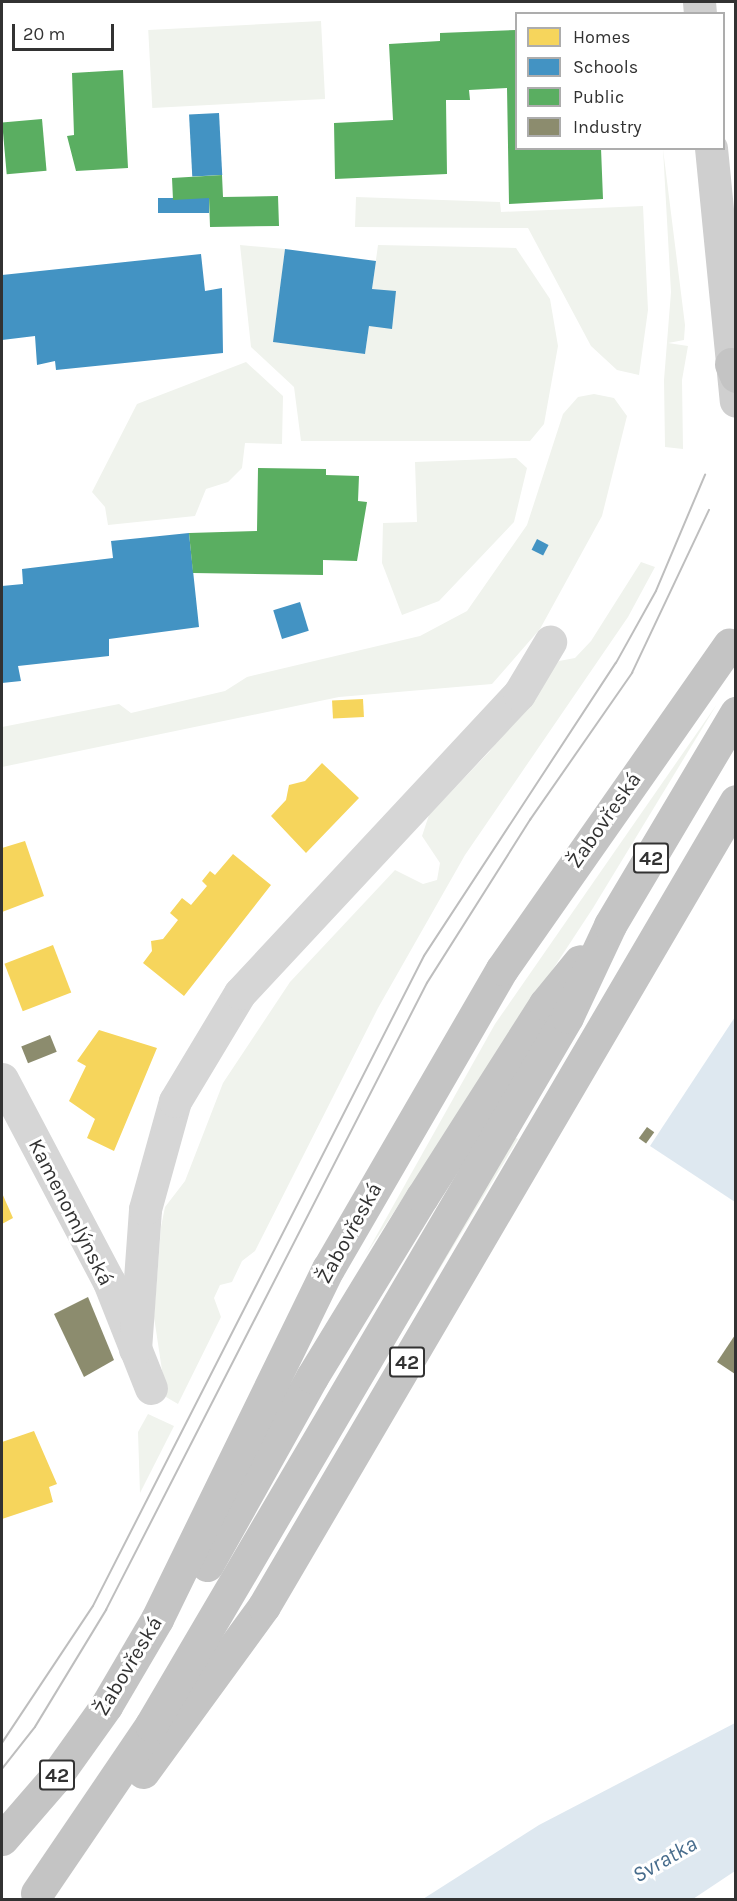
<!DOCTYPE html>
<meta charset="utf-8">
<style>
body{margin:0}
#map{position:relative;width:737px;height:1901px;overflow:hidden;background:#fff;font-family:Karla,sans-serif}
div>[style]{position:absolute}
.green>*{inset:0;background:#f0f3ed;transform-origin:0 0}
.water>*{inset:0;background:#dee8f0}
.homes>*{inset:0;background:#f6d55c;transform-origin:0 0}
.schools>*{inset:0;background:#4393c3;transform-origin:0 0}
.public>*{inset:0;background:#5aae61;transform-origin:0 0}
.industry>*{inset:0;background:#8c8c6e;transform-origin:0 0}
.street>*{height:33px;margin:-16.5px;padding:0 16.5px;transform-origin:16.5px;border-radius:16.5px;background:#d6d6d6}
.secondary>*{height:33px;margin:-16.5px;padding:0 16.5px;transform-origin:16.5px;border-radius:16.5px;background:#cfcfcf}
.highway>*{height:33px;margin:-16.5px;padding:0 16.5px;transform-origin:16.5px;border-radius:16.5px;background:#c4c4c4}
.tram>*{height:1.5px;margin:-0.75px;padding:0 0.75px;transform-origin:0.75px;border-radius:0.75px;background:#bebebe}
span{translate:-50% -50%;white-space:nowrap;text-align:center;line-height:1.15;-webkit-text-stroke:6px #fff;paint-order:stroke}
.shield-label span{padding:2px 4px;background:#fff;border:2px solid;border-radius:4px;-webkit-text-stroke-width:0}
.shield-label{font-size:20px;color:#323232;font-weight:700}
.street-label{font-size:21px;color:#323232}
.water-label{font-size:22px;color:#476c8c;font-style:italic}
.frame{position:absolute;inset:0;border:3px solid #323232;pointer-events:none}
.legend{position:absolute;left:515px;top:12px;width:210px;height:138px;box-sizing:border-box;background:#fff;border:2px solid #adadad;margin:0;padding:8px 10px;list-style:none;font-size:18px;color:#323232}
.legend li{display:flex;align-items:center;gap:12px;height:30px}
.legend b{width:30px;border:2px solid #adadad}
.scale{position:absolute;left:12px;top:24px;width:102px;height:27px;box-sizing:border-box;border:3px solid #323232;border-top:0;padding-left:8px;font-size:18px;line-height:21px;white-space:nowrap;color:#323232;-webkit-text-stroke:4px #fff;paint-order:stroke}
</style>
<div id="map">
<div class="green">
<i style="left:321px;top:21px;width:78px;height:173px;rotate:87deg"></i>
<i style="clip-path:polygon(663px 149px,685px 325px,684px 340px,668px 343px,688px 346px,682px 380px,683px 449px,665px 447px,664px 380px,671px 292px)"></i>
<i style="clip-path:polygon(356px 197px,500px 202px,501px 212px,643px 206px,648px 310px,639px 375px,617px 370px,591px 346px,528px 228px,355px 227px)"></i>
<i style="clip-path:polygon(240px 245px,285px 249px,274px 342px,365px 354px,369px 326px,396px 292px,372px 289px,378px 245px,516px 248px,550px 299px,558px 346px,544px 424px,530px 441px,301px 441px,294px 387px,251px 347px)"></i>
<i style="clip-path:polygon(246px 362px,283px 396px,282px 444px,245px 443px,242px 468px,228px 482px,206px 489px,195px 516px,108px 525px,105px 507px,92px 492px,137px 404px)"></i>
<i style="clip-path:polygon(594px 394px,614px 398px,627px 416px,602px 516px,540px 629px,492px 684px,339px 697px,2px 767px,2px 727px,119px 704px,131px 713px,225px 691px,247px 677px,420px 636px,467px 611px,527px 525px,563px 414px,578px 397px)"></i>
<i style="clip-path:polygon(516px 458px,527px 468px,514px 522px,439px 601px,402px 615px,382px 563px,383px 523px,417px 522px,415px 462px)"></i>
<i style="clip-path:polygon(641px 562px,655px 567px,628px 617px,465px 855px,378px 1008px,255px 1251px,242px 1261px,232px 1282px,220px 1285px,214px 1298px,221px 1317px,178px 1404px,166px 1397px,154px 1317px,161px 1227px,165px 1207px,185px 1181px,223px 1083px,290px 982px,395px 870px,423px 884px,437px 880px,440px 863px,422px 836px,429px 815px,489px 752px,559px 661px,575px 658px,591px 641px)"></i>
<i style="clip-path:polygon(717px 704px,593px 908px,365px 1256px,495px 1024px)"></i>
<i style="clip-path:polygon(512px 1136px,518px 1139px,307px 1489px)"></i>
<i style="clip-path:polygon(148px 1414px,174px 1426px,140px 1493px,138px 1432px)"></i>
</div>
<div class="water">
<i style="clip-path:polygon(735px 1017px,735px 1202px,650px 1146px)"></i>
<i style="clip-path:polygon(735px 1723px,735px 1871px,693px 1899px,423px 1899px,539px 1825px)"></i>
</div>
<div class="homes">
<i style="left:363px;top:699px;width:18px;height:31px;rotate:87deg"></i>
<i style="clip-path:polygon(322px 763px,359px 798px,306px 853px,271px 816px,286px 800px,289px 785px,305px 781px)"></i>
<i style="clip-path:polygon(25px 841px,44px 896px,2px 912px,2px 848px)"></i>
<i style="clip-path:polygon(233px 854px,271px 885px,184px 996px,143px 963px,152px 951px,151px 941px,163px 939px,178px 920px,170px 913px,182px 898px,191px 905px,207px 886px,202px 881px,210px 871px,215px 875px)"></i>
<i style="left:53px;top:945px;width:51px;height:52px;rotate:69deg"></i>
<i style="clip-path:polygon(99px 1030px,157px 1048px,114px 1151px,87px 1138px,95px 1119px,69px 1101px,86px 1066px,77px 1061px)"></i>
<i style="clip-path:polygon(2px 1193px,13px 1218px,2px 1224px)"></i>
<i style="clip-path:polygon(34px 1431px,57px 1484px,49px 1487px,53px 1502px,2px 1519px,2px 1442px)"></i>
</div>
<div class="schools">
<i style="left:219px;top:113px;width:62px;height:30px;rotate:87deg"></i>
<i style="left:209px;top:198px;width:15px;height:51px;rotate:90deg"></i>
<i style="clip-path:polygon(285px 249px,376px 261px,372px 289px,396px 291px,392px 329px,369px 326px,365px 354px,273px 342px)"></i>
<i style="clip-path:polygon(201px 254px,205px 291px,222px 288px,223px 353px,56px 370px,55px 361px,37px 365px,35px 336px,2px 340px,2px 275px)"></i>
<i style="clip-path:polygon(189px 533px,199px 627px,109px 639px,109px 656px,18px 666px,21px 681px,2px 683px,2px 586px,23px 584px,22px 569px,113px 558px,111px 541px)"></i>
<i style="left:537px;top:539px;width:13px;height:12px;rotate:27deg"></i>
<i style="left:300px;top:602px;width:30px;height:28px;rotate:73deg"></i>
</div>
<div class="public">
<i style="clip-path:polygon(516px 30px,516px 148px,601px 148px,603px 199px,509px 204px,507px 88px,469px 90px,470px 100px,446px 100px,447px 174px,335px 179px,334px 123px,393px 120px,389px 44px,440px 41px,440px 33px)"></i>
<i style="clip-path:polygon(123px 70px,128px 168px,76px 171px,67px 136px,74px 135px,72px 73px)"></i>
<i style="left:42px;top:119px;width:52px;height:40px;rotate:85deg"></i>
<i style="clip-path:polygon(222px 175px,223px 197px,278px 196px,279px 226px,210px 227px,209px 198px,173px 200px,172px 178px)"></i>
<i style="clip-path:polygon(258px 468px,326px 469px,326px 475px,359px 476px,358px 501px,367px 502px,357px 561px,323px 560px,323px 575px,193px 573px,189px 533px,257px 531px)"></i>
</div>
<div class="industry">
<i style="left:50px;top:1035px;width:18px;height:31px;rotate:68deg"></i>
<i style="left:647px;top:1127px;width:9px;height:14px;rotate:36deg"></i>
<i style="clip-path:polygon(88px 1297px,114px 1360px,84px 1377px,54px 1314px)"></i>
<i style="clip-path:polygon(735px 1335px,735px 1374px,717px 1362px)"></i>
</div>
<div class="street">
<i style="left:2px;top:1079px;width:229px;rotate:62.2deg"></i>
<i style="left:109px;top:1282px;width:114px;rotate:68.4deg"></i>
<i style="left:135px;top:1349px;width:140px;rotate:-85.9deg"></i>
<i style="left:145px;top:1209px;width:112px;rotate:-74.5deg"></i>
<i style="left:175px;top:1101px;width:126px;rotate:-59deg"></i>
<i style="left:240px;top:993px;width:409px;rotate:-47deg"></i>
<i style="left:519px;top:694px;width:61px;rotate:-59.2deg"></i>
</div>
<div class="secondary">
<i style="left:699px;top:2px;width:12px;rotate:85deg"></i>
<i style="left:711px;top:148px;width:254px;rotate:84.4deg"></i>
</div>
<div class="highway">
<i style="left:731px;top:364px;width:13px;rotate:67deg"></i>
<i style="left:207px;top:1565px;width:215px;rotate:-60.8deg"></i>
<i style="left:312px;top:1377px;width:211px;rotate:-58.6deg"></i>
<i style="left:422px;top:1197px;width:229px;rotate:-57.5deg"></i>
<i style="left:545px;top:1004px;width:55px;rotate:-50.9deg"></i>
<i style="left:143px;top:1772px;width:205px;rotate:-53.9deg"></i>
<i style="left:264px;top:1606px;width:933px;rotate:-59.62deg"></i>
<i style="left:2px;top:1839px;width:79px;rotate:-49.1deg"></i>
<i style="left:54px;top:1779px;width:90px;rotate:-54.5deg"></i>
<i style="left:106px;top:1706px;width:101px;rotate:-59.6deg"></i>
<i style="left:157px;top:1619px;width:390px;rotate:-64deg"></i>
<i style="left:328px;top:1269px;width:347px;rotate:-59.9deg"></i>
<i style="left:502px;top:969px;width:396px;rotate:-55deg"></i>
<i style="left:37px;top:1893px;width:203px;rotate:-55.8deg"></i>
<i style="left:151px;top:1725px;width:821px;rotate:-59.56deg"></i>
<i style="left:567px;top:1017px;width:102px;rotate:-64.9deg"></i>
<i style="left:610px;top:925px;width:247px;rotate:-59.3deg"></i>
</div>
<div class="tram">
<i style="left:2px;top:1743px;width:164px;rotate:-56.4deg"></i>
<i style="left:93px;top:1606px;width:729px;rotate:-63.01deg"></i>
<i style="left:424px;top:956px;width:350px;rotate:-56.8deg"></i>
<i style="left:616px;top:663px;width:82px;rotate:-60.9deg"></i>
<i style="left:656px;top:591px;width:126px;rotate:-67.1deg"></i>
<i style="left:2px;top:1769px;width:53px;rotate:-51.8deg"></i>
<i style="left:35px;top:1727px;width:137px;rotate:-58.7deg"></i>
<i style="left:106px;top:1610px;width:704px;rotate:-62.89deg"></i>
<i style="left:427px;top:983px;width:193px;rotate:-57.7deg"></i>
<i style="left:530px;top:820px;width:179px;rotate:-55.2deg"></i>
<i style="left:632px;top:673px;width:180px;rotate:-64.7deg"></i>
</div>
<div class="shield-label">
<span style="left:651px;top:858px">42</span>
<span style="left:407px;top:1362px">42</span>
<span style="left:57px;top:1775px">42</span>
</div>
<div class="street-label">
<span style="left:604px;top:820px;rotate:-55deg">Žabovřeská</span>
<span style="left:71px;top:1212px;rotate:63deg">Kamenomlýnská</span>
<span style="left:349px;top:1233px;rotate:-61deg">Žabovřeská</span>
<span style="left:128px;top:1666px;rotate:-59deg">Žabovřeská</span>
</div>
<div class="water-label">
<span style="left:665px;top:1860px;rotate:-30deg">Svratka</span>
</div>
<div class="frame"></div>
<ul class="legend">
<li><b style="height:16px;background:#f6d55c"></b>Homes</li>
<li><b style="height:16px;background:#4393c3"></b>Schools</li>
<li><b style="height:16px;background:#5aae61"></b>Public</li>
<li><b style="height:16px;background:#8c8c6e"></b>Industry</li>
</ul>
<div class="scale">20 m</div>
</div>
